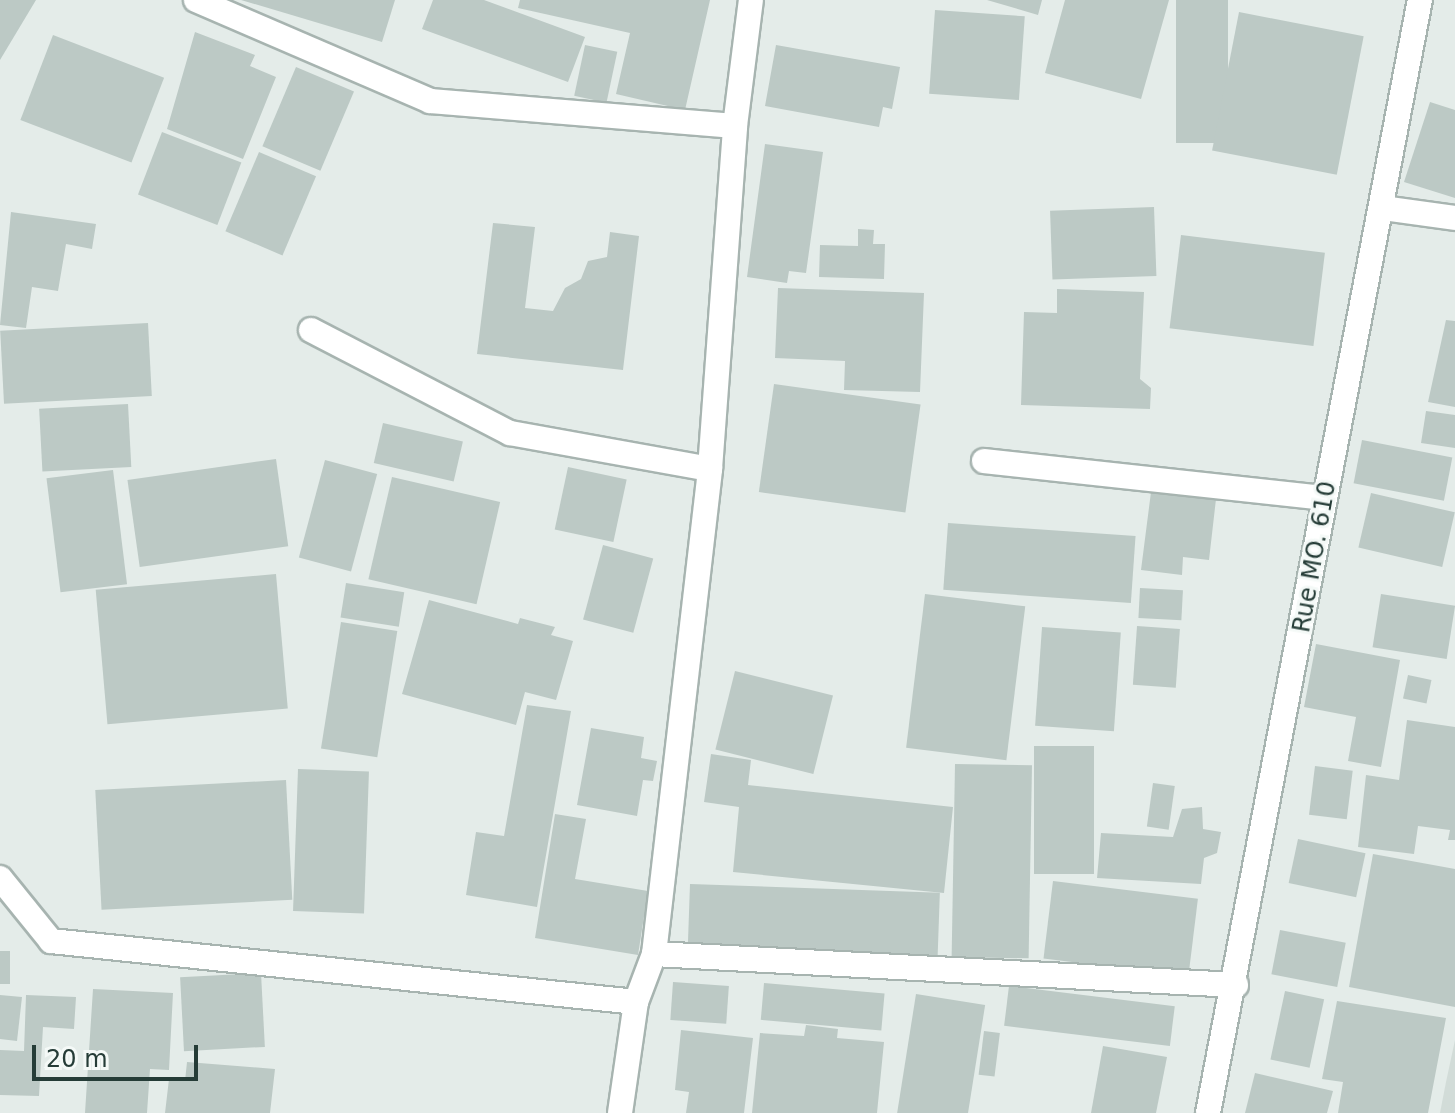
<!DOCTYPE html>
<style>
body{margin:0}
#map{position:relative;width:1455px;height:1113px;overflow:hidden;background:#e4ece9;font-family:"DejaVu Sans",sans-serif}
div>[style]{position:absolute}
.built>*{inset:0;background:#d2dcd8}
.building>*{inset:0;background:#bcc9c5;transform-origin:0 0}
.roads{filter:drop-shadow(2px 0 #a7b4b0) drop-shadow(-2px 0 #a7b4b0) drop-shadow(0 2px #a7b4b0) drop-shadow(0 -2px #a7b4b0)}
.service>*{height:24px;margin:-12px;padding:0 12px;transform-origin:12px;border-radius:12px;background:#fff}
.minor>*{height:24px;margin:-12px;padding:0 12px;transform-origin:12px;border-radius:12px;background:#fff}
span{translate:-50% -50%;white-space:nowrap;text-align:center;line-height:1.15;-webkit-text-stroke:6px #f4f9f7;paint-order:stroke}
.street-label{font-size:24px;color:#253c37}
.scale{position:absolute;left:32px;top:1045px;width:166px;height:36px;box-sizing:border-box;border:4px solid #253c37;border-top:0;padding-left:10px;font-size:24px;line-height:28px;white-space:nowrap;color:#253c37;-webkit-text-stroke:6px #f4f9f7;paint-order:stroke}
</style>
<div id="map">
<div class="built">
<i style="clip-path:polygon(1455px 1040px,1455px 1113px,1440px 1113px,1446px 1082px)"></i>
</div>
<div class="building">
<i style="clip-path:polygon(0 0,36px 0,0 60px)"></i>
<i style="clip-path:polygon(241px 0,395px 0,382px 42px)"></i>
<i style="clip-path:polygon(433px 0,484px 0,585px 37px,568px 82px,422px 29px)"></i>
<i style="clip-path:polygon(520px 0,710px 0,685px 110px,616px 94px,630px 33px,518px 8px)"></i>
<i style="clip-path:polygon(987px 0,1042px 0,1038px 15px)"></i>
<i style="clip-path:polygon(1065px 0,1169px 0,1141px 99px,1045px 73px)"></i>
<i style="left:1176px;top:0;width:52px;height:143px"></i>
<i style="left:935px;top:10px;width:90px;height:84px;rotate:4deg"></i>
<i style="left:1239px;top:12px;width:127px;height:141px;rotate:11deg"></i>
<i style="clip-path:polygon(195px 32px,255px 55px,250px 66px,276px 77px,243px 159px,167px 129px)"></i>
<i style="left:53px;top:35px;width:119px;height:91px;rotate:21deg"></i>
<i style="left:585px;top:45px;width:33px;height:52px;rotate:12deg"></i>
<i style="clip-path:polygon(776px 45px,900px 67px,892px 109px,883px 107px,879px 127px,765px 106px)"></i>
<i style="left:296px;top:67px;width:63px;height:86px;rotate:23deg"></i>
<i style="clip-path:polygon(1430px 102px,1455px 110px,1455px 198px,1404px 182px)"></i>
<i style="left:162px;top:132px;width:85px;height:67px;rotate:21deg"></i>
<i style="clip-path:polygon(765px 144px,823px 152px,806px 273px,789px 271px,787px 283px,747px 277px)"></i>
<i style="left:259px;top:152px;width:62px;height:86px;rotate:23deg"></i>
<i style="left:1154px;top:207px;width:69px;height:104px;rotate:88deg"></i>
<i style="clip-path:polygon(11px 212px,96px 224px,92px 249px,66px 244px,58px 291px,32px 287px,26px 328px,0 325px)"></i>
<i style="clip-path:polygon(493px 223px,535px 227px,525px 308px,553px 311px,565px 288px,581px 279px,588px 261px,607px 257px,610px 232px,639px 236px,623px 370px,477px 354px)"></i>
<i style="clip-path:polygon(858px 229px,874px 230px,873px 244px,885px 244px,884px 279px,819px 277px,820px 245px,858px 246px)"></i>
<i style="left:1181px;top:235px;width:145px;height:94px;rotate:7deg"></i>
<i style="clip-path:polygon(778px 288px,924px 293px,920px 392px,844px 390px,845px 361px,775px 358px)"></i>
<i style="clip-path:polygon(1057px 289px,1144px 292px,1140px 379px,1151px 388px,1150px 409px,1021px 405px,1024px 312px,1057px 313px)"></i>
<i style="clip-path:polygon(1446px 320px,1455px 321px,1455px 407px,1428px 402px)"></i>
<i style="left:148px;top:323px;width:73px;height:148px;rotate:87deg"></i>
<i style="left:774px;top:384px;width:148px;height:109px;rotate:8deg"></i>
<i style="left:128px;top:404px;width:63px;height:89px;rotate:87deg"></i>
<i style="clip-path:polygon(1426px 411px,1455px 415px,1455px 448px,1421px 443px)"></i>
<i style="left:383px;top:423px;width:82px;height:41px;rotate:13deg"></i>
<i style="left:1362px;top:440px;width:92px;height:44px;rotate:11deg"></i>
<i style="left:276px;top:459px;width:88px;height:150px;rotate:82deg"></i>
<i style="left:325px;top:460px;width:54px;height:101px;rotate:15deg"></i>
<i style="left:568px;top:467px;width:60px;height:64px;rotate:12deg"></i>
<i style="left:113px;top:470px;width:115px;height:67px;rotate:83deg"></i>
<i style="left:392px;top:477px;width:111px;height:105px;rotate:13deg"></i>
<i style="clip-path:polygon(1151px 492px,1216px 499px,1209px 560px,1183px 557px,1182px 575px,1141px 570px)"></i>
<i style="left:1371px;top:493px;width:86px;height:56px;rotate:13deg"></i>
<i style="left:948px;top:523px;width:188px;height:67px;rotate:4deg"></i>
<i style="left:603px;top:545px;width:52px;height:77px;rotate:15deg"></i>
<i style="left:276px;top:574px;width:135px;height:181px;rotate:85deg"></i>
<i style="left:346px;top:583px;width:59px;height:35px;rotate:9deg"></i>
<i style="left:1140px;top:588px;width:43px;height:30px;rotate:3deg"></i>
<i style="left:925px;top:594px;width:101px;height:155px;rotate:7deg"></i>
<i style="left:1381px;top:594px;width:75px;height:54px;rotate:9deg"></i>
<i style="clip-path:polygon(429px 600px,518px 624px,520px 618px,555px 627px,551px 635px,573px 641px,556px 700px,525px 692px,516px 725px,402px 694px)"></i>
<i style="left:341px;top:622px;width:57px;height:128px;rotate:9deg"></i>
<i style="left:1137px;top:626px;width:43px;height:59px;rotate:4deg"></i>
<i style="left:1042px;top:627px;width:79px;height:99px;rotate:4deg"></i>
<i style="clip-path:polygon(1316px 644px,1400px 660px,1381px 767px,1348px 761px,1356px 717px,1304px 707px)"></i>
<i style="left:735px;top:671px;width:101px;height:81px;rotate:14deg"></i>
<i style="left:1408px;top:675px;width:24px;height:24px;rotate:12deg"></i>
<i style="clip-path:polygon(527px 705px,571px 711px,537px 907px,466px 895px,476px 832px,504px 836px)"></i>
<i style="clip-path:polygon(1407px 720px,1455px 727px,1455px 840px,1448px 840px,1450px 830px,1418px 826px,1414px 854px,1358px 847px,1366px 775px,1399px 780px)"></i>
<i style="clip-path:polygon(591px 728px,644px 737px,641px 758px,657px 761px,653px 781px,643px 780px,637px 816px,577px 805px)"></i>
<i style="left:1094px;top:746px;width:128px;height:60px;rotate:90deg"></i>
<i style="clip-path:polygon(711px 754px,751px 760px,748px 785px,953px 807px,944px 893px,733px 872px,739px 807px,704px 802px)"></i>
<i style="left:955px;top:764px;width:77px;height:193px;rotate:1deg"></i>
<i style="left:1315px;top:766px;width:38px;height:49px;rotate:7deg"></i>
<i style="left:298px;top:769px;width:71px;height:142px;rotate:2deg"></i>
<i style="left:286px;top:780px;width:120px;height:191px;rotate:87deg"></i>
<i style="left:1153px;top:783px;width:22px;height:44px;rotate:8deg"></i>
<i style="clip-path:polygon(1202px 807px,1203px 829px,1221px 832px,1217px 853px,1204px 858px,1201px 884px,1097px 878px,1101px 833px,1173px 837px,1182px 809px)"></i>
<i style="clip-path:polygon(555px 814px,586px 819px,575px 879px,648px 891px,638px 955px,535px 938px)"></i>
<i style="left:1298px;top:839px;width:69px;height:45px;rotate:12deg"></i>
<i style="clip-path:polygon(1373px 854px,1455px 869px,1455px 1007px,1349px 987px)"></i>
<i style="left:1053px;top:881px;width:146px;height:78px;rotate:7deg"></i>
<i style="left:690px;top:884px;width:250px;height:66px;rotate:2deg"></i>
<i style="left:1280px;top:930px;width:67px;height:45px;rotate:11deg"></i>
<i style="left:0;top:951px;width:10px;height:33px"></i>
<i style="left:261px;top:973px;width:74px;height:81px;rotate:87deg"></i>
<i style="left:673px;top:982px;width:56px;height:38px;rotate:4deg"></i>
<i style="left:764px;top:983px;width:121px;height:37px;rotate:5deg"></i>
<i style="left:1009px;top:986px;width:167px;height:40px;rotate:7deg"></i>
<i style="clip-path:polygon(93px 989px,173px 993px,169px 1070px,150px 1069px,147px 1113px,85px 1113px)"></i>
<i style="left:1285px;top:991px;width:40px;height:70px;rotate:12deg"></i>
<i style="left:916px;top:994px;width:70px;height:121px;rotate:9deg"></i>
<i style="clip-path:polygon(0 995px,22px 997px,17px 1041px,0 1039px)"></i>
<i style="clip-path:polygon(26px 995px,76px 997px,74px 1029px,43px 1027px,39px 1096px,0 1095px,0 1050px,24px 1051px)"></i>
<i style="clip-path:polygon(1337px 1001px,1446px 1018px,1428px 1113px,1338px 1113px,1343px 1082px,1322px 1079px)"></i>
<i style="clip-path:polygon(806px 1025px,838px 1029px,837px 1038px,884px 1042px,877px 1113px,752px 1113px,760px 1033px,804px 1036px)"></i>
<i style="clip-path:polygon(681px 1030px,753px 1038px,744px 1113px,686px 1113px,689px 1092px,675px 1090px)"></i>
<i style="left:984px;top:1031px;width:16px;height:44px;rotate:7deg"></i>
<i style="clip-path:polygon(1103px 1046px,1167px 1057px,1156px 1113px,1091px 1113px)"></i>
<i style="clip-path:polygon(187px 1062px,275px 1069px,270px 1113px,165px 1113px,169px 1079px,185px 1081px)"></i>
<i style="clip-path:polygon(1255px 1073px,1333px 1091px,1327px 1113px,1245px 1113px)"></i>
</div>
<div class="roads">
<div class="service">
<i style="left:196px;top:0;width:255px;rotate:23.3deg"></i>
<i style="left:430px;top:101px;width:306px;rotate:4.7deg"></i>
<i style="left:311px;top:330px;width:224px;rotate:27.4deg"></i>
<i style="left:510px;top:433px;width:203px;rotate:10.2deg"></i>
<i style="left:984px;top:461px;width:343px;rotate:6.2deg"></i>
</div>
<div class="minor">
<i style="left:1383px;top:208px;width:73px;rotate:7.9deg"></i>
<i style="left:0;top:878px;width:81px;rotate:51deg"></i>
<i style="left:51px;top:941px;width:588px;rotate:5.95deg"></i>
<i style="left:654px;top:954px;width:583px;rotate:3.05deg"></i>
<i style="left:620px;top:1113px;width:112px;rotate:-81.8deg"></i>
<i style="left:636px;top:1002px;width:51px;rotate:-69.4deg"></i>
<i style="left:654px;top:954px;width:488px;rotate:-83.4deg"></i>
<i style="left:710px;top:469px;width:344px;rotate:-85.8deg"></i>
<i style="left:735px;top:126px;width:127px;rotate:-82.8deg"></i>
<i style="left:1208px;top:1113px;width:1133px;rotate:-79.22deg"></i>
</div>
</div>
<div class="street-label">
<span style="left:1315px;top:557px;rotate:-80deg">Rue MO. 610</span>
</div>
<div class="scale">20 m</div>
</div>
